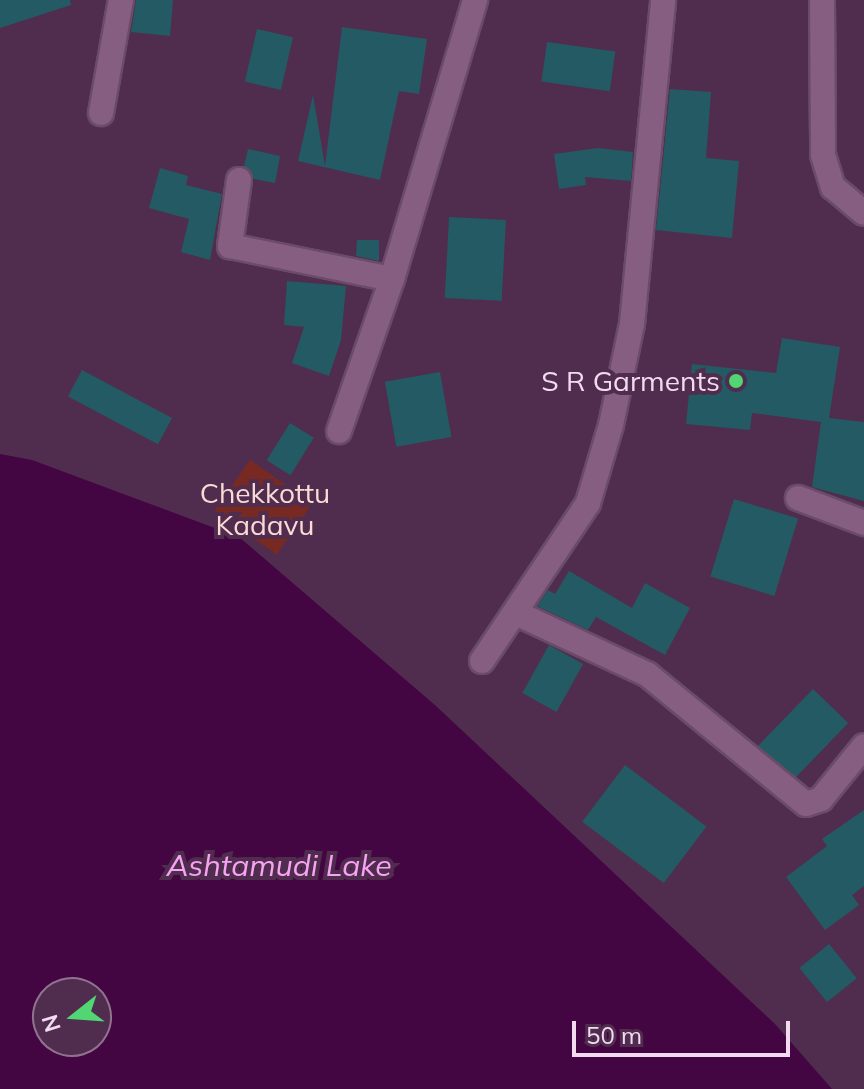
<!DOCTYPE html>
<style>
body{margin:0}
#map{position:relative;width:864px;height:1089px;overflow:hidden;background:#502d4e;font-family:Mulish,sans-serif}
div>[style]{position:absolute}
.green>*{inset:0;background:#782a22;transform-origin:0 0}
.water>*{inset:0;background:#440543}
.building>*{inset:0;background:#235a63;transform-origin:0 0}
.roads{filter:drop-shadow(2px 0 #6a4b69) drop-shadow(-2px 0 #6a4b69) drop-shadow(0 2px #6a4b69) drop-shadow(0 -2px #6a4b69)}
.street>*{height:24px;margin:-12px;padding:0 12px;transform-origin:12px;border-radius:12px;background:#855e82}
.dots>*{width:22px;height:22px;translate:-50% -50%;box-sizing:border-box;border:4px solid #502d4e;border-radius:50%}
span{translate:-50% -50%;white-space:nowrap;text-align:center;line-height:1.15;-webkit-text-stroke:8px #502d4e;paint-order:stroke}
.poi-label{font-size:28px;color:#f2dbf0}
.right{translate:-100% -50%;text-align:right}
.park-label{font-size:28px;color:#f9dad4}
.water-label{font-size:30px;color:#f7a2f2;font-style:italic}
.north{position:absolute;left:32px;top:977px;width:80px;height:80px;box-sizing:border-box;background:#502d4e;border:2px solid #91738f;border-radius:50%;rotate:253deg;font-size:22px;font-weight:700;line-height:32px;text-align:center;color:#f2dbf0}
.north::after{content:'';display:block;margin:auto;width:28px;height:36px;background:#51d673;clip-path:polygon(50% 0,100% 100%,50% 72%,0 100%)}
.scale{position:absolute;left:572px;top:1021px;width:218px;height:36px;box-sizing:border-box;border:4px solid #f2dbf0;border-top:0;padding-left:10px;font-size:24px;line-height:28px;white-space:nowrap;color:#f2dbf0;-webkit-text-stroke:6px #502d4e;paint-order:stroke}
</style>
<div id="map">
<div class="green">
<i style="left:250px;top:460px;width:76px;height:62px;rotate:35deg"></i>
</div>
<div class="water">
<i style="clip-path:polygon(evenodd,0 454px,32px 460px,239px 537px,436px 706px,775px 1024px,832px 1089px,0 1089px,0 454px,48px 993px,96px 993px,96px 1041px,48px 1041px,48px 993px)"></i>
</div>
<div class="building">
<i style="clip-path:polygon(0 0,70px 0,71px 5px,0 28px)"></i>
<i style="clip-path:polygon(136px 0,173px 0,170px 36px,131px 32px)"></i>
<i style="clip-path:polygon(342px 27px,427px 39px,419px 94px,399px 91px,380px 180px,298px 161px,313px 95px,325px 166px)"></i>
<i style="left:257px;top:29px;width:37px;height:54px;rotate:13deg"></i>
<i style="left:547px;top:42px;width:69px;height:40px;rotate:8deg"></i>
<i style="clip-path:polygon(670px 89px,711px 92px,706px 158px,739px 161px,732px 238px,656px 230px)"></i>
<i style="clip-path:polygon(598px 148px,633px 152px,631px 181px,585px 177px,586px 185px,559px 189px,554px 154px)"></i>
<i style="clip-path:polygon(248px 149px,280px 156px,275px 183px,254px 179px,244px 166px)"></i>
<i style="clip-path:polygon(160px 168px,188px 176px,186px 185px,222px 194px,210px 260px,181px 252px,189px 219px,149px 208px)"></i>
<i style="left:449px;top:217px;width:57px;height:81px;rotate:3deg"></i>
<i style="clip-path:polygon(357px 240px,379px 240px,379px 261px,356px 256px)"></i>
<i style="clip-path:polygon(287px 281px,346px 286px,341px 340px,329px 376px,292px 363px,304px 327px,284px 325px)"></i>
<i style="clip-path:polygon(782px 338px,840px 347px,829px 418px,864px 422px,864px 501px,812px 487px,821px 422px,752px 413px,750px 430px,686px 424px,692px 364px,776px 373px)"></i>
<i style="left:82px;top:370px;width:102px;height:30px;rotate:28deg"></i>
<i style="left:440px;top:372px;width:66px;height:56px;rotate:80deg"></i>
<i style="left:290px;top:423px;width:28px;height:44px;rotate:32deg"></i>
<i style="left:734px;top:499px;width:67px;height:81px;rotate:17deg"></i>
<i style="clip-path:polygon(569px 571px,632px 608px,645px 583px,690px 608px,665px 655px,596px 617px,588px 630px,537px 606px,548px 590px,555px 594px)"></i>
<i style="left:549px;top:645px;width:39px;height:55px;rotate:29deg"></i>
<i style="left:813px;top:689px;width:49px;height:79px;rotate:44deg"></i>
<i style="left:625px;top:765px;width:102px;height:71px;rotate:37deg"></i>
<i style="clip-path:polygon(864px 810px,864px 886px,852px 895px,859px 905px,825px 930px,786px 877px,827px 846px,822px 839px)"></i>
<i style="left:829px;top:944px;width:44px;height:38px;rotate:51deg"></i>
</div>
<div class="roads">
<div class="street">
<i style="left:822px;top:0;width:155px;rotate:89.6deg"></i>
<i style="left:823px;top:155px;width:34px;rotate:73deg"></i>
<i style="left:833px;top:187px;width:40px;rotate:40deg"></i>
<i style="left:101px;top:113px;width:115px;rotate:-80deg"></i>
<i style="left:239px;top:180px;width:67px;rotate:97.8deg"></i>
<i style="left:230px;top:246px;width:165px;rotate:11.5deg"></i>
<i style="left:339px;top:431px;width:161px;rotate:-70.8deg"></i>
<i style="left:392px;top:279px;width:291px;rotate:-73.4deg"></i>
<i style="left:798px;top:498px;width:71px;rotate:20.7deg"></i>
<i style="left:516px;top:613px;width:145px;rotate:25deg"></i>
<i style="left:647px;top:674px;width:205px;rotate:39.3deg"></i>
<i style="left:806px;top:804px;width:16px;rotate:-18deg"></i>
<i style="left:821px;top:799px;width:68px;rotate:-50.9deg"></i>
<i style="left:482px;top:661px;width:190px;rotate:-56.1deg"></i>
<i style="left:588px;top:503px;width:81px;rotate:-73.6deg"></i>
<i style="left:611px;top:425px;width:103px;rotate:-78.3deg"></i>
<i style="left:632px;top:324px;width:325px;rotate:-84.5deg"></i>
</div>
</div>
<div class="dots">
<i style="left:736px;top:381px;background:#51d673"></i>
</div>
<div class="poi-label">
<span class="right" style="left:720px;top:381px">S R Garments</span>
</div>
<div class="park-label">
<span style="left:265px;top:509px">Chekkottu<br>Kadavu</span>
</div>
<div class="water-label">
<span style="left:279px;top:865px">Ashtamudi Lake</span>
</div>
<div class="north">N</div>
<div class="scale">50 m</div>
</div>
